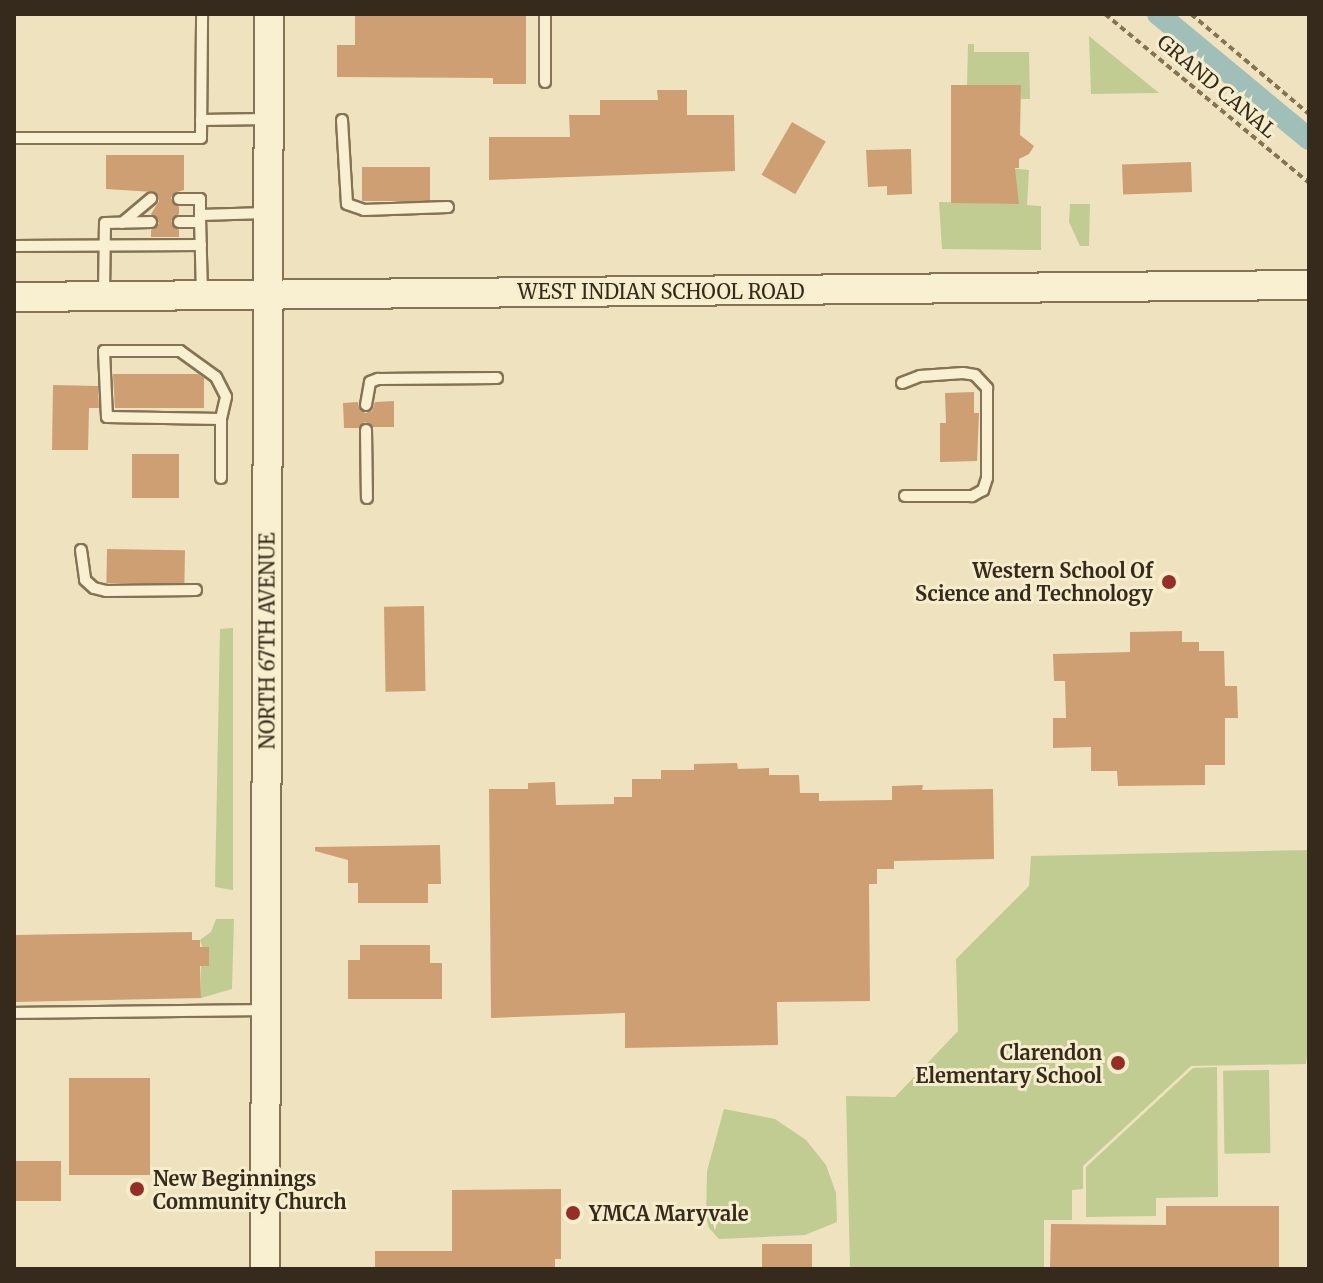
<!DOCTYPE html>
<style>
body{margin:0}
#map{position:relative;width:1323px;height:1283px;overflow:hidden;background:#eee3be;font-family:Merriweather,serif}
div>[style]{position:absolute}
.green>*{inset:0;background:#c1cc92;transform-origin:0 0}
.canal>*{height:22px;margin:-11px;padding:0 11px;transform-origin:11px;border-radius:11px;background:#a1bfb9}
.building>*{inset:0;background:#cd9f73;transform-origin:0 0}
.path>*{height:4px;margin-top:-2px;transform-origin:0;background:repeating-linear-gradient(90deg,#867356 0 6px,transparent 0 10px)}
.roads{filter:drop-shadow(2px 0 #867356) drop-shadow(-2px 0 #867356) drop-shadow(0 2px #867356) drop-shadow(0 -2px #867356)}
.service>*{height:10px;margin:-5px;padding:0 5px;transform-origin:5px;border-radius:5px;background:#f9f0d1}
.secondary>*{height:28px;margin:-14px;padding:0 14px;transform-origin:14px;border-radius:14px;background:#f9f0d1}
.dots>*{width:22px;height:22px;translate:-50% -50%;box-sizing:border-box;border:4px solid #f6edcd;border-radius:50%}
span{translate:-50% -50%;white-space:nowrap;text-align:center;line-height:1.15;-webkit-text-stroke:6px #f6edcd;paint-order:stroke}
.street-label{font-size:20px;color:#352a1b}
.poi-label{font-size:20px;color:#352a1b;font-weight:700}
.right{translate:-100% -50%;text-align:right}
.left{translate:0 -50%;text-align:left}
.frame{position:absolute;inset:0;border:16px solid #352a1b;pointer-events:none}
</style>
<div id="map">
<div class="green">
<i style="clip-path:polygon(1089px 36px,1159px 93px,1091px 94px)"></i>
<i style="clip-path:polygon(968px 44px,974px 44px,974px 52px,1029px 52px,1030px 99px,1021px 99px,1021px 85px,967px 85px)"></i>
<i style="clip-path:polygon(1006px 168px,1029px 170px,1027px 205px,1041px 206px,1041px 250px,942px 249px,939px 202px,1018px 204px)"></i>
<i style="clip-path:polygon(1070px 204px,1090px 204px,1089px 246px,1080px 246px,1069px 222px)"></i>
<i style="clip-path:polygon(233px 628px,233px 890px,215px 887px,220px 629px)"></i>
<i style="clip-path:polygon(1309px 850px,1309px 1038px,1306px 1064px,1191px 1066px,1083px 1166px,1083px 1189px,1072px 1190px,1072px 1220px,1044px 1220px,1044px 1269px,850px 1269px,846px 1096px,895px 1097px,958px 1031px,956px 959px,1029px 886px,1031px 856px)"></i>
<i style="clip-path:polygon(216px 919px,234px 919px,232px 989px,201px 998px,201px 966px,209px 966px,200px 940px,211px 932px)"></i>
<i style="clip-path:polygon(1217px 1067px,1218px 1197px,1156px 1198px,1156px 1216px,1086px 1217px,1086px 1167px,1193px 1068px)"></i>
<i style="left:1269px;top:1070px;width:83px;height:46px;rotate:89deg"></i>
<i style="clip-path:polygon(724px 1109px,775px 1119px,806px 1140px,826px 1165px,836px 1193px,837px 1222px,805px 1235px,719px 1239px,709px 1228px,706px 1217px,707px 1171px)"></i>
</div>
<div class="canal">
<i style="left:1158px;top:14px;width:196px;rotate:39.6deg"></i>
</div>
<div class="building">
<i style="clip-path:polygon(355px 14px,526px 16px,526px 84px,493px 84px,493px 78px,337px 77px,337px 45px,355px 45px)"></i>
<i style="clip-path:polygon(951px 85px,1021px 85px,1020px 135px,1034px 146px,1029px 154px,1019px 159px,1019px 168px,1015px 168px,1019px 204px,951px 203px)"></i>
<i style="clip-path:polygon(657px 90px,687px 90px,687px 115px,734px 115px,735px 171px,489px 180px,489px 137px,570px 137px,569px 115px,600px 115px,600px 100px,658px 100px)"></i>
<i style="left:792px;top:122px;width:39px;height:61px;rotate:30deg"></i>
<i style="clip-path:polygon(911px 149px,912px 194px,887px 195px,887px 186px,868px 187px,866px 150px)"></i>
<i style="clip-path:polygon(106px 155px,184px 155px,184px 190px,174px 193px,171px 198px,179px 207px,179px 214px,171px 221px,179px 230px,179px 237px,151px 237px,151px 230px,159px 223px,151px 214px,159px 201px,154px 192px,106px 189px)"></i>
<i style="left:1191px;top:162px;width:30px;height:69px;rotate:88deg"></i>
<i style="left:362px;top:167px;width:68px;height:34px"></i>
<i style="clip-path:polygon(113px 374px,198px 374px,204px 378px,204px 408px,115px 408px)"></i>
<i style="clip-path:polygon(53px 385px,98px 386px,99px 408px,89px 408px,88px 450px,52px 450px)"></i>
<i style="clip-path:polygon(974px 392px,974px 413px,979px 413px,977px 461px,940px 462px,940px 423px,946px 423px,945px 393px)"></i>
<i style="clip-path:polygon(394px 401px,394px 427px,373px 427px,365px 422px,359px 428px,344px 428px,343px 403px,358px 402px,359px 408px,365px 413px,372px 411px,375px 402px)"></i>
<i style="left:132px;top:454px;width:47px;height:44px"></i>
<i style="left:107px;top:549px;width:78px;height:34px;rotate:1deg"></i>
<i style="left:424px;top:606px;width:85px;height:40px;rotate:89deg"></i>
<i style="clip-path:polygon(1182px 631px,1182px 642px,1199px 642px,1199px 651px,1224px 651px,1225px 686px,1237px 686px,1238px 718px,1225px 718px,1225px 765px,1205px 765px,1205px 785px,1118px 786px,1117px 771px,1091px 771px,1091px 747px,1053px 748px,1053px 718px,1066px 718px,1065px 681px,1054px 681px,1053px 654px,1130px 652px,1130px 632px)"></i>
<i style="clip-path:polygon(737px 763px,738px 769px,769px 768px,769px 775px,799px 775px,800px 793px,819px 793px,819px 801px,892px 800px,892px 786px,923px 785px,922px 790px,993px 789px,994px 859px,894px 861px,894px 869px,877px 869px,877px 884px,869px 884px,870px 1001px,777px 1002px,778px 1045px,625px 1048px,625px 1013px,491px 1018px,489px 789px,528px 789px,528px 783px,555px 782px,556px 805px,614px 804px,614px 797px,632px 797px,632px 779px,661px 779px,661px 770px,694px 770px,694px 764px)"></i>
<i style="clip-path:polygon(440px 845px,441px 884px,428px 884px,428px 903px,358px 903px,358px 883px,348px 883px,348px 860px,315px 851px,315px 847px)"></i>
<i style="clip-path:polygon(192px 932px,192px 940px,200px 940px,200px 947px,209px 947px,209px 966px,200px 966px,201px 998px,14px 1002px,14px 935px)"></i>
<i style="clip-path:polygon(360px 945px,430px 945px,430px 963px,442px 963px,442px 999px,348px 999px,348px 960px,360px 960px)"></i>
<i style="left:69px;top:1078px;width:81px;height:97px"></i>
<i style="left:14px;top:1161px;width:47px;height:40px"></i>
<i style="clip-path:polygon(561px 1189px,561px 1259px,555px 1259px,555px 1269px,375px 1269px,375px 1251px,452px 1251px,452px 1190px)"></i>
<i style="clip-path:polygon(1166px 1206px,1279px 1206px,1279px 1269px,1050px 1269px,1051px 1224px,1166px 1225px)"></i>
<i style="left:812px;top:1244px;width:25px;height:50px;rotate:90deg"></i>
</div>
<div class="path">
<i style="left:1105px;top:14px;width:265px;rotate:39.6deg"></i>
<i style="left:1191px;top:14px;width:155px;rotate:40.3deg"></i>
</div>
<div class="roads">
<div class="service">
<i style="left:545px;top:14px;width:68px;rotate:90deg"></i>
<i style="left:201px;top:120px;width:66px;rotate:-0.9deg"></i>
<i style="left:342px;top:120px;width:84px;rotate:86.6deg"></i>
<i style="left:347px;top:204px;width:18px;rotate:19deg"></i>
<i style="left:364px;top:210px;width:84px;rotate:-2deg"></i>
<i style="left:14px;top:138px;width:187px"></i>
<i style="left:201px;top:138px;width:124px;rotate:-89.5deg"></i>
<i style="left:179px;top:199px;width:21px"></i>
<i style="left:200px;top:199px;width:16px;rotate:90deg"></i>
<i style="left:179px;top:222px;width:21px"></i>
<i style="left:122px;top:223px;width:38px;rotate:-40deg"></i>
<i style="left:14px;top:246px;width:187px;rotate:-0.3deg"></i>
<i style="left:104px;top:294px;width:71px;rotate:-89.2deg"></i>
<i style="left:105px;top:223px;width:46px;rotate:-1.2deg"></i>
<i style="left:202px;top:294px;width:79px;rotate:-91.5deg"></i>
<i style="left:200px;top:215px;width:66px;rotate:-1.7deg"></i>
<i style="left:902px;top:383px;width:19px;rotate:-21deg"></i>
<i style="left:920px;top:376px;width:43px;rotate:-4deg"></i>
<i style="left:963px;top:373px;width:12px;rotate:9deg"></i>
<i style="left:975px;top:375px;width:18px;rotate:47deg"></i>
<i style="left:987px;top:388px;width:90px;rotate:90deg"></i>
<i style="left:987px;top:478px;width:13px;rotate:108deg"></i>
<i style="left:983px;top:490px;width:13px;rotate:151deg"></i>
<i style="left:972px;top:496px;width:67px;rotate:180deg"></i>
<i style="left:366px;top:405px;width:23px;rotate:-80deg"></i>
<i style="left:370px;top:382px;width:9px;rotate:-21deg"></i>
<i style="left:378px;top:379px;width:119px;rotate:-0.5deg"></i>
<i style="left:221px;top:419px;width:114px;rotate:-179deg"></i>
<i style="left:107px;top:417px;width:66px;rotate:-92.6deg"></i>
<i style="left:104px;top:351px;width:76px"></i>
<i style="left:180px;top:351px;width:44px;rotate:35.8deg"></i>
<i style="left:216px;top:377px;width:22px;rotate:63deg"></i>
<i style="left:226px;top:397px;width:23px;rotate:103deg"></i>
<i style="left:221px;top:419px;width:59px;rotate:90deg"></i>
<i style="left:366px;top:430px;width:68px;rotate:89.2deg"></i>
<i style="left:81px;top:550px;width:30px;rotate:82deg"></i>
<i style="left:85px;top:580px;width:12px;rotate:42deg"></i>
<i style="left:94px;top:588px;width:12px;rotate:14deg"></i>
<i style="left:106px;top:591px;width:90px;rotate:-0.6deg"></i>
<i style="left:14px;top:1013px;width:249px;rotate:-0.7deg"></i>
</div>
<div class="secondary">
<i style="left:14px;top:297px;width:1295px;rotate:-0.53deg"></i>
<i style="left:265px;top:1269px;width:1255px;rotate:-89.82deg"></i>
</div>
</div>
<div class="dots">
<i style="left:1169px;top:582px;background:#962d26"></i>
<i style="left:1118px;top:1063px;background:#962d26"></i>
<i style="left:137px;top:1189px;background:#962d26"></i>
<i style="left:573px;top:1213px;background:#962d26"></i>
</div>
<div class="street-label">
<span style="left:1217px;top:86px;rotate:40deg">GRAND CANAL</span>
<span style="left:661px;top:291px">WEST INDIAN SCHOOL ROAD</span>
<span style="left:267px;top:641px;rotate:-90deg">NORTH 67TH AVENUE</span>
</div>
<div class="poi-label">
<span class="right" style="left:1153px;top:582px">Western School Of<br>Science and Technology</span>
<span class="right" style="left:1102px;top:1064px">Clarendon<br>Elementary School</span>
<span class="left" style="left:153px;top:1190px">New Beginnings<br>Community Church</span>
<span class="left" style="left:589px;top:1213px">YMCA Maryvale</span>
</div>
<div class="frame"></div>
</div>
